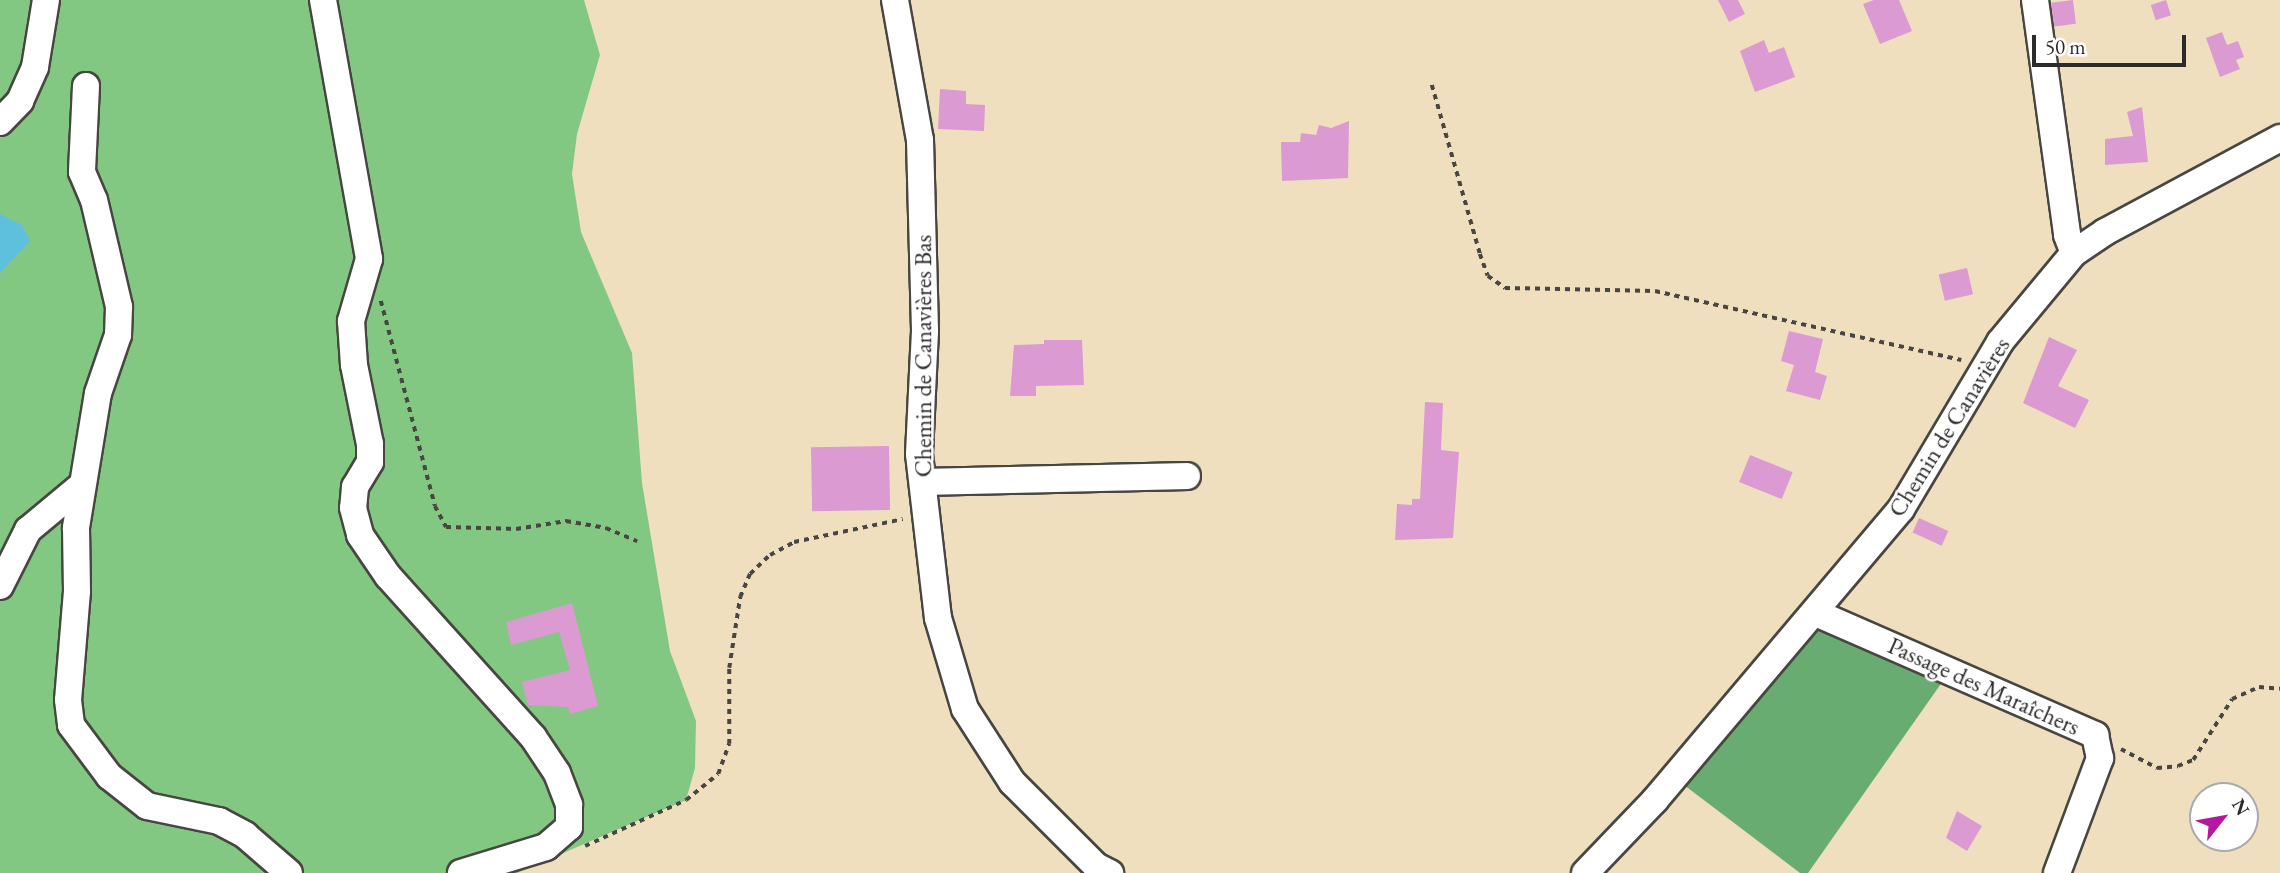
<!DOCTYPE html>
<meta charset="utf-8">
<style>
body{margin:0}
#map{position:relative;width:2280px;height:873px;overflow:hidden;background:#efdfbf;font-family:"EB Garamond",serif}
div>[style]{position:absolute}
.green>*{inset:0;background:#82c883}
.forest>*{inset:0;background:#69ac71}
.water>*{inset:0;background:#5fc0de}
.building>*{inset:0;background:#db9ad1;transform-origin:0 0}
.path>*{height:3.5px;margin-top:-1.75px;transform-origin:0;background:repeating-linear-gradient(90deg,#484641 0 5px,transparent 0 10px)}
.roads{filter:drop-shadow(2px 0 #484641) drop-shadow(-2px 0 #484641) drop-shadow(0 2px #484641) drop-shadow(0 -2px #484641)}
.minor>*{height:26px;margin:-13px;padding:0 13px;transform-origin:13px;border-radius:13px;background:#fff}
span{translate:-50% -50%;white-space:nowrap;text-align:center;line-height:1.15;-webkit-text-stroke:5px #fff;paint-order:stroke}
.street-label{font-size:24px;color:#2b2b2b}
.north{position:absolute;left:2189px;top:782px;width:70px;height:70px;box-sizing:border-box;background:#fff;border:2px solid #aaa;border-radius:50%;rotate:59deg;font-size:19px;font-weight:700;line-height:28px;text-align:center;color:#2b2b2b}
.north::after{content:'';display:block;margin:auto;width:24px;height:32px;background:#b5179e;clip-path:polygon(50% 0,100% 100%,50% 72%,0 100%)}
.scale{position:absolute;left:2032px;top:35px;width:154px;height:32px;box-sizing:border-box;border:4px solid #2b2b2b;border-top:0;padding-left:9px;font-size:21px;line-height:24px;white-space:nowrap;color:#2b2b2b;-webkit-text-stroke:5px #fff;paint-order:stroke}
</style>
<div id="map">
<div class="green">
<i style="clip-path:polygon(0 0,584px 0,600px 55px,577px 134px,572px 174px,581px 232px,632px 353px,642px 483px,670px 651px,696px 721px,695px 768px,686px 800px,517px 873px,0 873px)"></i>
</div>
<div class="forest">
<i style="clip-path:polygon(1821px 626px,1945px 678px,1808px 873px,1800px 873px,1684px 785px)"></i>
</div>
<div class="water">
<i style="clip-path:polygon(0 214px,22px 225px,30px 241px,0 273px)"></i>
</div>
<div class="building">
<i style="clip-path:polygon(1718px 0,1738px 0,1745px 14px,1729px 22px)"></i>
<i style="clip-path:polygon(1874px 0,1899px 0,1912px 31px,1880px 44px,1863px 4px)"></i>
<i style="left:2073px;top:0;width:24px;height:22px;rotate:83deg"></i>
<i style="left:2166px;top:0;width:16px;height:16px;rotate:72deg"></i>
<i style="clip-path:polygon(2222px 32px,2227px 45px,2238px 41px,2244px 57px,2236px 60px,2240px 69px,2220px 77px,2206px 38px)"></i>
<i style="clip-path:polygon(1764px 40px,1769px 53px,1784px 47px,1795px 77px,1755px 92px,1740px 51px)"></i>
<i style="clip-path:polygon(940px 89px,966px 91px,966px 104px,985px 105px,984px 131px,938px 129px)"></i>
<i style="clip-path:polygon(2142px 107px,2148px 162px,2105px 165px,2105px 139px,2133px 136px,2127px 112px)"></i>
<i style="clip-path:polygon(1349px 121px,1348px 178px,1282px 181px,1281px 142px,1300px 142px,1301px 133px,1316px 135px,1319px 125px,1331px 128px)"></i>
<i style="left:1967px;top:268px;width:27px;height:29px;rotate:77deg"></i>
<i style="clip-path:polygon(1789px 331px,1823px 339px,1815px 372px,1827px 376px,1820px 400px,1786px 391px,1794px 365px,1781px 361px)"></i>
<i style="clip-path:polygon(2049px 337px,2077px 350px,2058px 386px,2089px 400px,2075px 428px,2023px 403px)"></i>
<i style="clip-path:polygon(1044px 340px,1082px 340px,1084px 385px,1036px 386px,1036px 396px,1010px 396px,1014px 345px,1044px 344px)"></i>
<i style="clip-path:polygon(1425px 402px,1443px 403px,1441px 450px,1459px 452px,1453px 538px,1395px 540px,1397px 504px,1412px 505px,1412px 499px,1420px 499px)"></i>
<i style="left:889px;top:446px;width:64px;height:78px;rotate:89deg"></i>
<i style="left:1750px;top:455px;width:46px;height:29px;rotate:22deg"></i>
<i style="left:1919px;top:518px;width:32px;height:16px;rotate:24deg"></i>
<i style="clip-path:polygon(572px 603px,598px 706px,570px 714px,568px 707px,528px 705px,522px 682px,570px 670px,559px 632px,511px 645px,506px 622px)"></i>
<i style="clip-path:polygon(1957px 811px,1982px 826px,1967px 851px,1946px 838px)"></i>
</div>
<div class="path">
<i style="left:1432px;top:85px;width:176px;rotate:74.1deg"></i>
<i style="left:1480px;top:254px;width:23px;rotate:70deg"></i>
<i style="left:1488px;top:276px;width:21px;rotate:35deg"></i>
<i style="left:1505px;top:288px;width:150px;rotate:1.1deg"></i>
<i style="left:1655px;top:291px;width:314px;rotate:12.7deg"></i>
<i style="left:381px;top:301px;width:212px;rotate:75.2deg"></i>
<i style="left:435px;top:506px;width:24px;rotate:62deg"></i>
<i style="left:446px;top:527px;width:70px;rotate:1.6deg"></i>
<i style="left:516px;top:529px;width:51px;rotate:-9.1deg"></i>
<i style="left:566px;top:521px;width:41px;rotate:9.9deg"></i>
<i style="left:606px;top:528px;width:34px;rotate:23deg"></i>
<i style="left:2121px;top:749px;width:41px;rotate:27.8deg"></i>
<i style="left:2157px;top:768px;width:21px;rotate:-5deg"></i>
<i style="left:2178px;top:766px;width:16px;rotate:-22deg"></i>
<i style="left:2193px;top:760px;width:72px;rotate:-57.4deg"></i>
<i style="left:2232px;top:699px;width:30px;rotate:-24deg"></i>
<i style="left:2259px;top:687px;width:21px;rotate:5deg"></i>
<i style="left:585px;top:846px;width:111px;rotate:-24.5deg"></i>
<i style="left:686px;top:800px;width:41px;rotate:-39.1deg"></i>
<i style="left:718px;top:774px;width:32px;rotate:-70deg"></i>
<i style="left:729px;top:744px;width:76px;rotate:-90deg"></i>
<i style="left:729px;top:668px;width:72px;rotate:-81.2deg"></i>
<i style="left:740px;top:597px;width:25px;rotate:-67deg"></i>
<i style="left:750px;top:574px;width:28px;rotate:-44deg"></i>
<i style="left:770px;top:555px;width:27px;rotate:-28deg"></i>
<i style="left:794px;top:542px;width:111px;rotate:-11.9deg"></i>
</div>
<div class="roads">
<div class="minor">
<i style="left:323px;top:0;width:263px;rotate:79.9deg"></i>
<i style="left:369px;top:259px;width:65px;rotate:106.2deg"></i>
<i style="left:351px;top:321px;width:44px;rotate:86.1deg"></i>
<i style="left:354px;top:365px;width:81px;rotate:78.6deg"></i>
<i style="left:370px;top:444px;width:18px;rotate:90deg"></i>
<i style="left:370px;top:462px;width:29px;rotate:121deg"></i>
<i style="left:355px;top:487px;width:21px;rotate:95deg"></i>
<i style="left:353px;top:508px;width:28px;rotate:75deg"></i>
<i style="left:360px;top:535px;width:50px;rotate:55.7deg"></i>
<i style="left:388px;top:576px;width:217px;rotate:48deg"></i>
<i style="left:533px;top:737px;width:43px;rotate:56.3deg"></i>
<i style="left:557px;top:773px;width:34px;rotate:69deg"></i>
<i style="left:569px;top:805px;width:22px;rotate:90deg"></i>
<i style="left:569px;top:827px;width:30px;rotate:139deg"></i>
<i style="left:546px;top:847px;width:89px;rotate:163deg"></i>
<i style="left:895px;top:0;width:142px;rotate:79.9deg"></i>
<i style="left:920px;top:140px;width:191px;rotate:88.5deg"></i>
<i style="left:925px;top:331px;width:123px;rotate:92.8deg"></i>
<i style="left:919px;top:454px;width:165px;rotate:83.4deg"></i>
<i style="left:938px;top:618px;width:95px;rotate:73.5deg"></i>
<i style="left:965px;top:709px;width:87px;rotate:57.2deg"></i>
<i style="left:1012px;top:782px;width:119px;rotate:45deg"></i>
<i style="left:1096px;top:866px;width:16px;rotate:27deg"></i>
<i style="left:2035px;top:0;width:237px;rotate:82.2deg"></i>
<i style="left:2067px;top:235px;width:19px;rotate:69deg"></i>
<i style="left:86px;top:86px;width:86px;rotate:92.7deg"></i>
<i style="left:82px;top:172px;width:30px;rotate:67deg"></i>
<i style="left:94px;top:200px;width:110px;rotate:76.8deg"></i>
<i style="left:119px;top:307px;width:28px;rotate:92deg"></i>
<i style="left:118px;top:335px;width:61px;rotate:109deg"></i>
<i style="left:98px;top:393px;width:137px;rotate:99.3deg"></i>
<i style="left:76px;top:528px;width:63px;rotate:89.1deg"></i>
<i style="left:77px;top:591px;width:109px;rotate:94.7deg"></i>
<i style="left:68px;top:700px;width:25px;rotate:83deg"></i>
<i style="left:71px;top:725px;width:64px;rotate:53.3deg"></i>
<i style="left:109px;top:776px;width:48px;rotate:38.3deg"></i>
<i style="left:147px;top:806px;width:74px;rotate:11.8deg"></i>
<i style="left:219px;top:821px;width:30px;rotate:28deg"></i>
<i style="left:245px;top:835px;width:58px;rotate:40.8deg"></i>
<i style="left:0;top:122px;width:29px;rotate:-46deg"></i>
<i style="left:20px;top:101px;width:37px;rotate:-66deg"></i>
<i style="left:35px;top:67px;width:68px;rotate:-80.7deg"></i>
<i style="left:923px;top:482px;width:264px;rotate:-1.3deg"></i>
<i style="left:0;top:586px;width:63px;rotate:-63.4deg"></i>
<i style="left:28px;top:530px;width:70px;rotate:-39.8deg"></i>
<i style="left:1816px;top:613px;width:305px;rotate:23.6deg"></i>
<i style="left:2095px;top:735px;width:24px;rotate:78deg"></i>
<i style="left:2100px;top:758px;width:123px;rotate:110.5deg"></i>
<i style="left:1585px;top:873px;width:101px;rotate:-46.2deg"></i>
<i style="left:1655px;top:800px;width:381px;rotate:-49.8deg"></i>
<i style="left:1901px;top:509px;width:194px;rotate:-59.3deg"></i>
<i style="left:2000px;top:342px;width:116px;rotate:-50.3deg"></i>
<i style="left:2074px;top:253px;width:37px;rotate:-34deg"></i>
<i style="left:2105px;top:232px;width:199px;rotate:-28.2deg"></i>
</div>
</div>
<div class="street-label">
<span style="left:923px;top:356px;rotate:-90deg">Chemin de Canavières Bas</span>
<span style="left:1949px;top:427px;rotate:-58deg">Chemin de Canavières</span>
<span style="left:1984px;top:686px;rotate:24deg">Passage des Maraîchers</span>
</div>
<div class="north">N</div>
<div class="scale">50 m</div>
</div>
